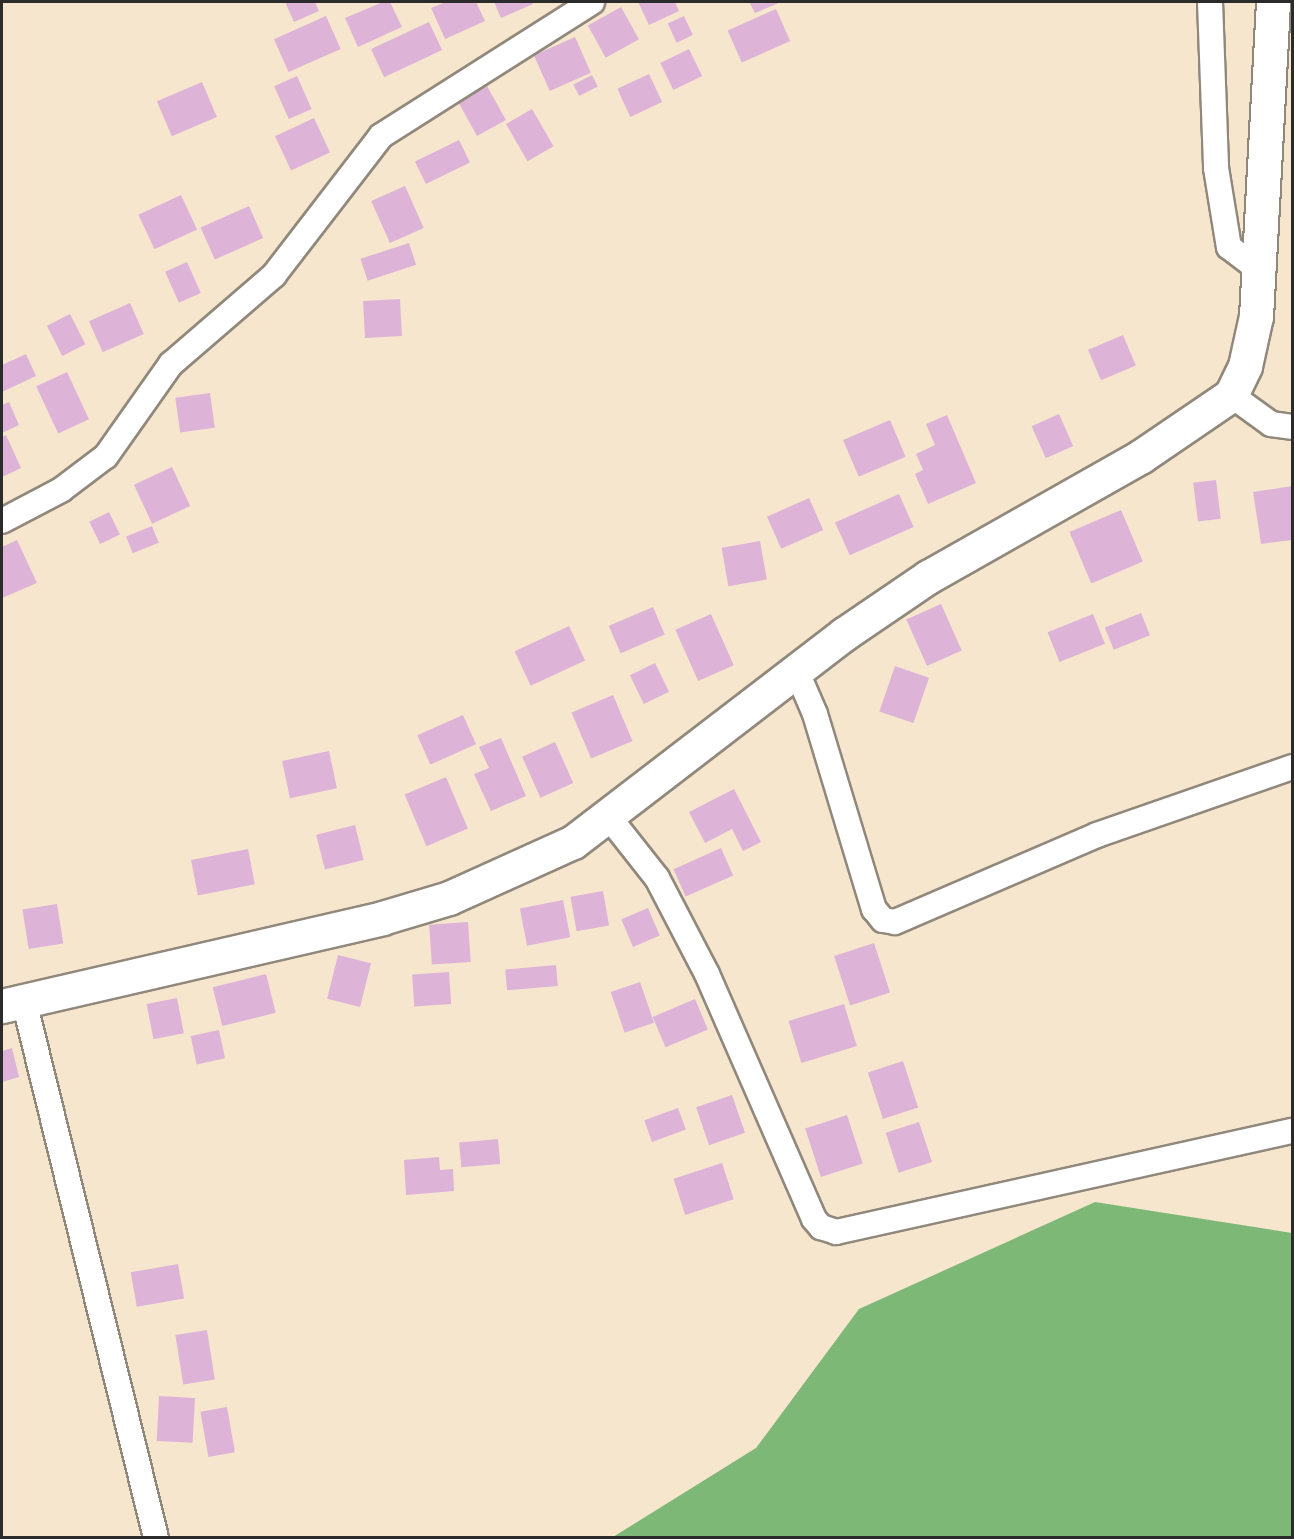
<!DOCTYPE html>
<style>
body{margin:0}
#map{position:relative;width:1294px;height:1539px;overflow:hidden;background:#f7e6ce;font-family:Kalam,sans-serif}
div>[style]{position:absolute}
.forest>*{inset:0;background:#7db877}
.building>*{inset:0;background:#ddb4d8;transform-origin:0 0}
.roads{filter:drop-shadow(2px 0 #91887c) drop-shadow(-2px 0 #91887c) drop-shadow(0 2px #91887c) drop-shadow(0 -2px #91887c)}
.street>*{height:24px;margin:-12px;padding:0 12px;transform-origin:12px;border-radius:12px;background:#fff}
.secondary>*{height:33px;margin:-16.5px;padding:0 16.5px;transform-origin:16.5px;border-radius:16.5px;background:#fff}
span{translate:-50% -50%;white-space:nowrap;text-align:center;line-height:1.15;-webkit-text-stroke:4.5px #fcf5e5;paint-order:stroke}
.frame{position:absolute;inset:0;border:3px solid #2b2b2b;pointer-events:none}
</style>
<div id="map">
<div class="forest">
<i style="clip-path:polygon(1095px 1202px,1292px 1233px,1292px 1537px,613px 1537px,756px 1448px,859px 1309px)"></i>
</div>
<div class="building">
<i style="clip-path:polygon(285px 2px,315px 2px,319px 11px,294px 22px)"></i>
<i style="clip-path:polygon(383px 2px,390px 2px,402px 27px,358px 47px,345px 18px)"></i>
<i style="clip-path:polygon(446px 2px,476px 2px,485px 21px,445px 39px,431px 8px)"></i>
<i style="clip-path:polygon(494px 2px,532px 2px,533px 4px,501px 18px)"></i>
<i style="clip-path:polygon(638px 2px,675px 2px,679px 11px,649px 25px)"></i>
<i style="clip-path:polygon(749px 2px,781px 2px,755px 13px)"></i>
<i style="left:621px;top:7px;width:37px;height:38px;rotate:61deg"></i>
<i style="left:776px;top:9px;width:35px;height:53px;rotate:66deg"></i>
<i style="left:326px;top:16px;width:36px;height:57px;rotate:66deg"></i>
<i style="left:684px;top:16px;width:21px;height:18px;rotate:65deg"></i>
<i style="left:429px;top:22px;width:31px;height:64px;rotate:65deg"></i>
<i style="left:575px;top:37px;width:39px;height:45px;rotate:66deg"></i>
<i style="left:689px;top:49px;width:30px;height:32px;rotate:64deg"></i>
<i style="left:649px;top:74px;width:31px;height:35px;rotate:65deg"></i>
<i style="left:592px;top:75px;width:13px;height:21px;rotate:63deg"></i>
<i style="left:297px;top:76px;width:36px;height:25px;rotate:66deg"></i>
<i style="left:202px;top:82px;width:38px;height:49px;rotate:67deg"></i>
<i style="left:487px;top:86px;width:39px;height:33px;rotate:61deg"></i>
<i style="left:532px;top:109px;width:43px;height:30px;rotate:60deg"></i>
<i style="left:314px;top:118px;width:38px;height:43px;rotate:65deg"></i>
<i style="left:459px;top:140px;width:25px;height:49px;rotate:64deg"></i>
<i style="left:405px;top:186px;width:46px;height:37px;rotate:66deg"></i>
<i style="left:181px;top:195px;width:38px;height:47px;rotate:65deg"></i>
<i style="left:249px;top:206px;width:35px;height:53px;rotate:66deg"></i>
<i style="left:409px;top:243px;width:23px;height:51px;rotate:72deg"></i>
<i style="left:187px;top:262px;width:34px;height:24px;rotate:66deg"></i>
<i style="left:400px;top:299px;width:37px;height:37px;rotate:87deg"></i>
<i style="left:130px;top:303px;width:34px;height:45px;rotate:66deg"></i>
<i style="left:70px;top:314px;width:34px;height:26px;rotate:63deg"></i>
<i style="left:1123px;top:335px;width:33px;height:38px;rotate:67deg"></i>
<i style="clip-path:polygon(26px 354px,36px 376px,2px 392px,2px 365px)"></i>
<i style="left:67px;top:372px;width:52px;height:34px;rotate:65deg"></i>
<i style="left:210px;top:393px;width:35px;height:35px;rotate:82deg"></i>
<i style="clip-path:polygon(9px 402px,19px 425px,2px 433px,2px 405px)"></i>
<i style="left:1059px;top:414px;width:35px;height:30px;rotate:66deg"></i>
<i style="clip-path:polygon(947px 415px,976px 483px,928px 504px,915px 474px,923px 470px,916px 454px,935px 445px,926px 424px)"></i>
<i style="left:890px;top:420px;width:40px;height:51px;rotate:67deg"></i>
<i style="clip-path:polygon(6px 435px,21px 468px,2px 477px,2px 437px)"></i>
<i style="left:172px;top:467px;width:43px;height:42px;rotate:65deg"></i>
<i style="left:1216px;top:480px;width:39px;height:23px;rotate:83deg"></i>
<i style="clip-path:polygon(1292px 486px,1292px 540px,1261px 544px,1253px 492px)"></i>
<i style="left:899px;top:494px;width:36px;height:70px;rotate:66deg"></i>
<i style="left:809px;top:498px;width:35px;height:46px;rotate:66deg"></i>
<i style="left:1121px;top:510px;width:56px;height:56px;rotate:67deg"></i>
<i style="left:109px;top:512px;width:25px;height:22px;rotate:64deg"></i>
<i style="left:152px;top:526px;width:18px;height:28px;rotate:68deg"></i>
<i style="clip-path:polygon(17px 540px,37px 583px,2px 598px,2px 547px)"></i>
<i style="left:760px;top:541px;width:39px;height:39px;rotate:80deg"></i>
<i style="left:941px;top:604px;width:51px;height:38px;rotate:66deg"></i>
<i style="left:653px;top:607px;width:30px;height:48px;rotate:67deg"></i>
<i style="left:1141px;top:613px;width:24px;height:39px;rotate:68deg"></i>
<i style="left:711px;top:614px;width:56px;height:39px;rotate:66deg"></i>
<i style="left:1093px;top:614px;width:32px;height:49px;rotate:68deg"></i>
<i style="left:569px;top:626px;width:38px;height:60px;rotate:65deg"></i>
<i style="left:655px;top:663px;width:32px;height:28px;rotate:64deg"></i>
<i style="left:895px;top:666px;width:36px;height:48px;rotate:19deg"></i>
<i style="left:613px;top:695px;width:50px;height:45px;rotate:67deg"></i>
<i style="left:463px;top:715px;width:32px;height:50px;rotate:66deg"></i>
<i style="clip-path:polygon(501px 738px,526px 796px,491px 811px,474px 774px,489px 768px,479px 747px)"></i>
<i style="left:555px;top:742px;width:45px;height:36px;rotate:66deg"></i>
<i style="left:329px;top:751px;width:38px;height:48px;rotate:78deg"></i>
<i style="left:446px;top:777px;width:56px;height:45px;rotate:67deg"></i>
<i style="clip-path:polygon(734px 789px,761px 842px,743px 851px,732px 829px,705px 843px,689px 812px)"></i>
<i style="left:355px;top:825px;width:36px;height:40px;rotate:76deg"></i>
<i style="left:721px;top:848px;width:30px;height:52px;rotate:66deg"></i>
<i style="left:248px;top:849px;width:36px;height:58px;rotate:79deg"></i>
<i style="left:603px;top:891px;width:35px;height:33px;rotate:80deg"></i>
<i style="left:563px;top:900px;width:38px;height:44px;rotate:79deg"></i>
<i style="left:57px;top:904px;width:40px;height:35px;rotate:81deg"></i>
<i style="left:648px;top:908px;width:30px;height:29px;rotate:67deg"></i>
<i style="left:468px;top:922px;width:40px;height:39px;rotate:86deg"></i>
<i style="left:874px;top:943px;width:52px;height:42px;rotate:72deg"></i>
<i style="left:338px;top:955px;width:34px;height:45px;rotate:14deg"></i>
<i style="left:556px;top:965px;width:21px;height:51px;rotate:85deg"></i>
<i style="left:449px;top:972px;width:32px;height:37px;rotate:86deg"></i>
<i style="left:266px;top:974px;width:40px;height:55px;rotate:76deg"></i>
<i style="left:640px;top:982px;width:43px;height:31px;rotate:71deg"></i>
<i style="left:177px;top:998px;width:36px;height:31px;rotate:79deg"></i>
<i style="left:695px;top:999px;width:33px;height:46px;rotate:67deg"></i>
<i style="left:844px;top:1004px;width:44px;height:58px;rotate:73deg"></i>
<i style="left:219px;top:1030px;width:29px;height:29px;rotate:78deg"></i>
<i style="clip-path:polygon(12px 1048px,19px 1077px,2px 1082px,2px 1051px)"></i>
<i style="left:903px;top:1061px;width:49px;height:37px;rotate:72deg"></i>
<i style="left:732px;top:1095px;width:40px;height:38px;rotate:71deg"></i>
<i style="left:678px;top:1108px;width:23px;height:36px;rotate:70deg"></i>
<i style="left:847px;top:1115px;width:51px;height:44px;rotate:72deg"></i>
<i style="left:919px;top:1122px;width:42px;height:35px;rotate:72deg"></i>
<i style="left:498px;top:1139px;width:25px;height:39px;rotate:85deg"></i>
<i style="clip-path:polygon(439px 1157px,440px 1170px,453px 1169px,454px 1191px,406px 1195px,404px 1160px)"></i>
<i style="left:722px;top:1163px;width:38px;height:51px;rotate:72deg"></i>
<i style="left:178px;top:1264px;width:35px;height:48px;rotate:80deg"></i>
<i style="left:207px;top:1330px;width:50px;height:32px;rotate:81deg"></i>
<i style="left:159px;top:1396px;width:36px;height:45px;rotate:3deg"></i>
<i style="left:227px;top:1407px;width:46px;height:27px;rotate:80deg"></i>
</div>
<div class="roads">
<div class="street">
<i style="left:1210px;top:2px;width:166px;rotate:87.9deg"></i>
<i style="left:1216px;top:168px;width:80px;rotate:80.7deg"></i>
<i style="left:1229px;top:247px;width:35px;rotate:37deg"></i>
<i style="left:1231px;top:395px;width:49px;rotate:35.9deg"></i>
<i style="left:1271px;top:424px;width:21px;rotate:8deg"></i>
<i style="left:2px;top:521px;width:67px;rotate:-27.7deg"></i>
<i style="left:61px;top:490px;width:56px;rotate:-37.1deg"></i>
<i style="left:106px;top:456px;width:113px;rotate:-54.8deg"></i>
<i style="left:171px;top:364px;width:136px;rotate:-40.8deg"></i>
<i style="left:274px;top:275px;width:175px;rotate:-52.4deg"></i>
<i style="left:381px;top:136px;width:250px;rotate:-32.4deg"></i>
<i style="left:796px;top:670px;width:48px;rotate:66.6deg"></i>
<i style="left:815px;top:714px;width:204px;rotate:73.2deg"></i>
<i style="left:874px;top:909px;width:14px;rotate:51deg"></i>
<i style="left:883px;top:920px;width:12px;rotate:9deg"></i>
<i style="left:895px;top:922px;width:220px;rotate:-23.3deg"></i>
<i style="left:1097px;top:835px;width:207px;rotate:-19.2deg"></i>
<i style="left:608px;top:816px;width:79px;rotate:51.7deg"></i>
<i style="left:657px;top:878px;width:108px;rotate:62.5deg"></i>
<i style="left:707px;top:974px;width:267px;rotate:66.4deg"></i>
<i style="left:814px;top:1219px;width:11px;rotate:49deg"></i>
<i style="left:821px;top:1227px;width:16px;rotate:18deg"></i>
<i style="left:836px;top:1232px;width:467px;rotate:-12.5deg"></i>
<i style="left:24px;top:1001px;width:553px;rotate:76.19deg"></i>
</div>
<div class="secondary">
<i style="left:2px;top:1006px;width:390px;rotate:-13deg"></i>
<i style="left:382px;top:918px;width:70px;rotate:-16.6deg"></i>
<i style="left:449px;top:898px;width:136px;rotate:-24.3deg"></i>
<i style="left:573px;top:842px;width:342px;rotate:-37.5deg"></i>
<i style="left:844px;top:634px;width:102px;rotate:-34.2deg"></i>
<i style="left:928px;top:577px;width:244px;rotate:-29.5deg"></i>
<i style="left:1140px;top:457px;width:110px;rotate:-34.3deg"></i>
<i style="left:1231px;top:395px;width:32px;rotate:-64deg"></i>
<i style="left:1245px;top:366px;width:51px;rotate:-77.6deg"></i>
<i style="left:1256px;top:316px;width:314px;rotate:-86.9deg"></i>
</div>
</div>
<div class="frame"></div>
</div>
